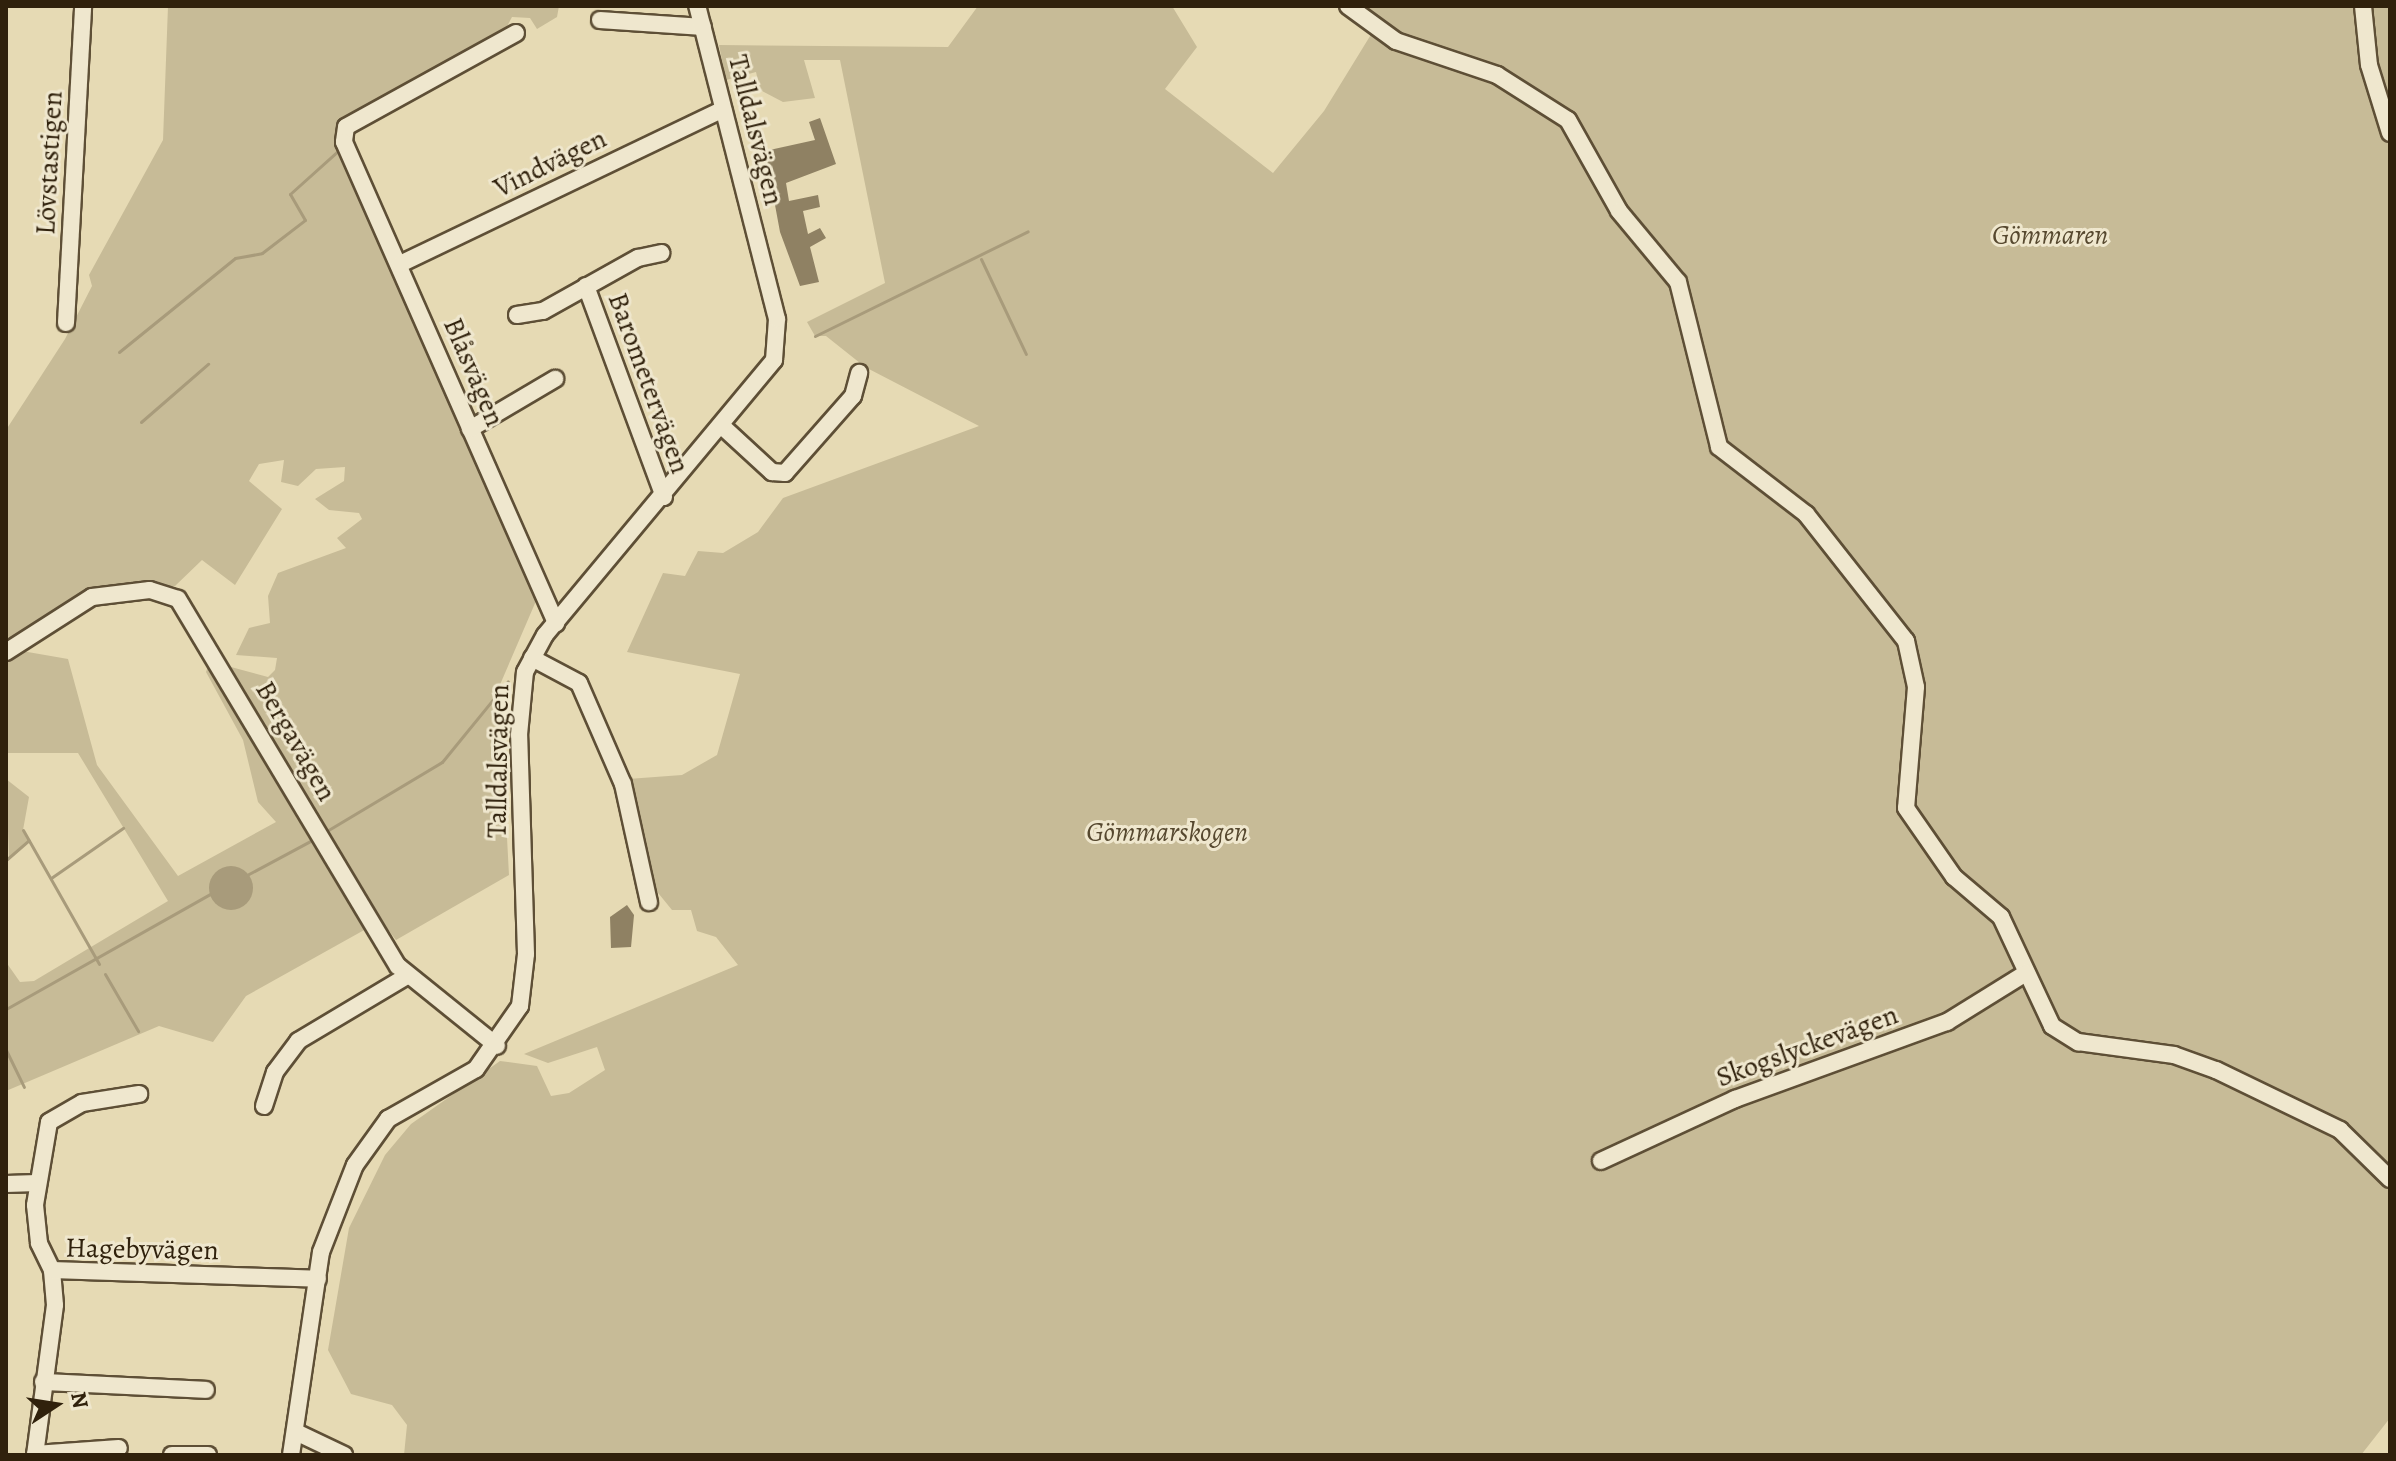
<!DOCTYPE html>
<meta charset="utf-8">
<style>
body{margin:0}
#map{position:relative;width:2396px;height:1461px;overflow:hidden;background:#e6dab4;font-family:Alegreya,serif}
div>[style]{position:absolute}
.green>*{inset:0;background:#c7bb97}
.water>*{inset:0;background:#a89b7b}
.round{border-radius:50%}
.stream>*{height:3px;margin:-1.5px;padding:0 1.5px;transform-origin:1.5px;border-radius:1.5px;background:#a89b7b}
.building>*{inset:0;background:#8f8163}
.roads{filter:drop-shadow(2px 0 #5e4f36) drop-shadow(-2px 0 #5e4f36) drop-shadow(0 2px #5e4f36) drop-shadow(0 -2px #5e4f36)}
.minor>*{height:16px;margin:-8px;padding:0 8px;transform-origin:8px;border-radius:8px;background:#efe7ce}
span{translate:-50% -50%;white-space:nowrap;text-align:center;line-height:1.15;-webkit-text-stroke:6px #efe7ce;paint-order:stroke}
.street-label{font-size:28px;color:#30210c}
.park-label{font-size:28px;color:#56482f;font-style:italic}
.frame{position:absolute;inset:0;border:8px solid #30210c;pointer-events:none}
.north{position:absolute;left:16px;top:1365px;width:80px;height:80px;-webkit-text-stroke:6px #efe7ce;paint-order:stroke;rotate:78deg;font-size:22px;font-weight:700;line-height:32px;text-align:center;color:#30210c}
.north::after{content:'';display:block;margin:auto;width:28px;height:36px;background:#30210c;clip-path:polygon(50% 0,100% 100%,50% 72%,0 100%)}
</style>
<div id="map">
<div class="green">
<i style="clip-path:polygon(168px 6px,559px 6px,557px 17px,537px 29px,530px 18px,512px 17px,502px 36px,335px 136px,536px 601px,499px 687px,509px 875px,396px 940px,360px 893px,231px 667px,268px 677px,275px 670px,277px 658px,236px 655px,249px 628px,270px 623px,268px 596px,278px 573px,346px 548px,337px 538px,362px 519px,359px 513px,329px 510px,315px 499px,344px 481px,345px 467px,316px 469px,298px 486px,281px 482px,284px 460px,259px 464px,249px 481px,282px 509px,235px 585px,202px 560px,175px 586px,104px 588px,12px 642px,6px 633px,6px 430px,65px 339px,92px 286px,89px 275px,163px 140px)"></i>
<i style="clip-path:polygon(978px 6px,1172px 6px,1197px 47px,1165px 89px,1273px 173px,1324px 111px,1375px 28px,1348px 6px,2390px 6px,2390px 1418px,2361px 1455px,404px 1455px,407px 1425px,392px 1405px,351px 1394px,328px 1350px,349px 1228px,385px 1155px,411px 1124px,500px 1061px,537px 1066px,551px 1096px,569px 1093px,605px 1070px,597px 1047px,548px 1063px,524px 1054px,738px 965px,716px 937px,697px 931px,691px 910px,672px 910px,650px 883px,628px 779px,682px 775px,717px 755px,740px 674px,627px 652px,663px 573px,685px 576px,698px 551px,723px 553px,758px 532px,783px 498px,979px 426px,865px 367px,826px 336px,815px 336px,807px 322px,885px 283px,840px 60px,804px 60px,815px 98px,783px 102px,760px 90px,756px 72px,726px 80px,719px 45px,948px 47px)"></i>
<i style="clip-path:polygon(22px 651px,68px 659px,97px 765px,178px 876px,276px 822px,258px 802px,243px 740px,206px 672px,210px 661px,366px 929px,246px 996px,213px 1042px,159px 1026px,6px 1091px,6px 962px,20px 982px,34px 981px,168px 901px,78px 753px,6px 753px,6px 657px)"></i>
<i style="clip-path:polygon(6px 779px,29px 797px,23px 830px,29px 840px,9px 857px)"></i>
</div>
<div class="water">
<i class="round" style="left:209px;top:866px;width:44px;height:44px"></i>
</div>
<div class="stream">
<i style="left:981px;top:259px;width:105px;rotate:64.7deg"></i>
<i style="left:815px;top:336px;width:237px;rotate:-26.2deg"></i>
<i style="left:119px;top:352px;width:149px;rotate:-39deg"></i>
<i style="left:235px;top:258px;width:27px;rotate:-10deg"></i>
<i style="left:262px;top:253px;width:54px;rotate:-37.5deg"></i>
<i style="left:305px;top:220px;width:30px;rotate:-120deg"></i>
<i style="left:290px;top:194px;width:66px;rotate:-41.9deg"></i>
<i style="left:141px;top:422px;width:89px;rotate:-40.9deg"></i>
<i style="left:23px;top:830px;width:154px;rotate:60.4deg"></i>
<i style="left:325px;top:832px;width:136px;rotate:-30.9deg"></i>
<i style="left:442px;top:762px;width:104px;rotate:-50.8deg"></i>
<i style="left:6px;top:860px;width:30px;rotate:-41deg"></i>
<i style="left:245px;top:876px;width:76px;rotate:-28.2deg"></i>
<i style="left:51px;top:878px;width:88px;rotate:-34.8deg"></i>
<i style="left:105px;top:974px;width:66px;rotate:59.9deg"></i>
<i style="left:6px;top:1009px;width:234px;rotate:-29.4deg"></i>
<i style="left:6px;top:1050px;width:41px;rotate:64.1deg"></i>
</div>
<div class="building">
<i style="clip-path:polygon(820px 118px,836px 164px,786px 183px,789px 201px,818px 195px,820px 207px,803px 211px,808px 234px,820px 228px,826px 238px,810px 247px,819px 282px,800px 286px,780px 232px,765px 151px,815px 140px,809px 122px)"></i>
<i style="clip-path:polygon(627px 905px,634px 915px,631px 947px,611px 948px,610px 917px)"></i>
</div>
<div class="roads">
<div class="minor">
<i style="left:1348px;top:6px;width:59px;rotate:36.1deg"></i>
<i style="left:1396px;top:41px;width:107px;rotate:18.6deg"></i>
<i style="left:1497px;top:75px;width:84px;rotate:32.4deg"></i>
<i style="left:1568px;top:120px;width:104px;rotate:60.7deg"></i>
<i style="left:1619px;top:211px;width:92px;rotate:50.3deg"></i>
<i style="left:1678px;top:282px;width:170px;rotate:76deg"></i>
<i style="left:1719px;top:447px;width:110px;rotate:37.6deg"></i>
<i style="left:1806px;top:514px;width:162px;rotate:51.8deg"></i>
<i style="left:1906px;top:641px;width:47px;rotate:77.7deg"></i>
<i style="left:1916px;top:687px;width:121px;rotate:94.7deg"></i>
<i style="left:1906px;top:808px;width:84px;rotate:55.2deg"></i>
<i style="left:1954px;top:877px;width:62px;rotate:40.4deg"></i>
<i style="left:2001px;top:917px;width:120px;rotate:64.9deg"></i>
<i style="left:2052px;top:1026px;width:31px;rotate:32deg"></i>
<i style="left:2078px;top:1042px;width:97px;rotate:7.7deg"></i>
<i style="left:2174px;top:1055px;width:45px;rotate:19.7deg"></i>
<i style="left:2216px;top:1070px;width:138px;rotate:25.8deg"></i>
<i style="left:2340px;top:1130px;width:70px;rotate:44.4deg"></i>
<i style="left:2363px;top:6px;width:59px;rotate:84.2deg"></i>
<i style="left:2369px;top:65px;width:71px;rotate:72.8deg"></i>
<i style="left:600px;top:20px;width:103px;rotate:3.9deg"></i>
<i style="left:516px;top:33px;width:194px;rotate:151.1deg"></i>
<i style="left:346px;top:127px;width:15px;rotate:98deg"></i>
<i style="left:344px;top:142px;width:526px;rotate:66.21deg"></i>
<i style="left:400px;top:264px;width:358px;rotate:-25.6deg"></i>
<i style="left:586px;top:286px;width:225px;rotate:69.7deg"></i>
<i style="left:517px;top:315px;width:26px;rotate:-9deg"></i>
<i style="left:543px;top:311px;width:109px;rotate:-29.2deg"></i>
<i style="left:638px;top:258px;width:24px;rotate:-12deg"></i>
<i style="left:66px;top:323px;width:317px;rotate:-86.9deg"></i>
<i style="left:723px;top:427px;width:67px;rotate:42.6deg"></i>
<i style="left:772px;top:472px;width:13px;rotate:4deg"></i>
<i style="left:785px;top:473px;width:103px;rotate:-48.6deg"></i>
<i style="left:853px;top:396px;width:24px;rotate:-75deg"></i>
<i style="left:470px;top:429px;width:99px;rotate:-30.5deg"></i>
<i style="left:6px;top:652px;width:102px;rotate:-32.6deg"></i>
<i style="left:92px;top:597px;width:58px;rotate:-6.9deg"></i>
<i style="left:150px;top:590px;width:29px;rotate:18deg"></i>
<i style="left:178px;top:599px;width:428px;rotate:59.1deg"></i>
<i style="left:398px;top:966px;width:127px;rotate:38.9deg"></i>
<i style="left:532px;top:658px;width:53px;rotate:28deg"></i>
<i style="left:579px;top:683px;width:110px;rotate:66.5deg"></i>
<i style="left:623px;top:784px;width:121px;rotate:77.6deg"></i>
<i style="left:264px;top:1106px;width:36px;rotate:-72deg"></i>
<i style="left:275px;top:1072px;width:39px;rotate:-53deg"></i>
<i style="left:298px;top:1041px;width:127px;rotate:-30.8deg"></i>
<i style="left:1601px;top:1161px;width:148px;rotate:-24.8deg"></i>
<i style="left:1735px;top:1099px;width:226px;rotate:-20deg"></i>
<i style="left:1947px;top:1022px;width:93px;rotate:-31.8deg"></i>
<i style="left:6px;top:1184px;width:31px;rotate:-2deg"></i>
<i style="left:52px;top:1270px;width:30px;rotate:-116deg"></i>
<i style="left:39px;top:1243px;width:38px;rotate:-96deg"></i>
<i style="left:35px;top:1205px;width:84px;rotate:-80.4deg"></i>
<i style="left:49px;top:1122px;width:38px;rotate:-30deg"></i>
<i style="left:82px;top:1103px;width:58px;rotate:-9deg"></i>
<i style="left:43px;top:1382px;width:163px;rotate:2.8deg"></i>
<i style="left:300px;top:1434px;width:49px;rotate:25.5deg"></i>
<i style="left:35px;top:1454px;width:84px;rotate:-4.1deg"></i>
<i style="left:35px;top:1455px;width:151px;rotate:-82.4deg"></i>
<i style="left:55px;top:1305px;width:35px;rotate:-95deg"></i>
<i style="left:52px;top:1270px;width:266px;rotate:1.9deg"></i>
<i style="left:172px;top:1455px;width:36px"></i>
<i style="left:291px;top:1455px;width:205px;rotate:-81.6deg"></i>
<i style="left:321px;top:1252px;width:93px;rotate:-68.7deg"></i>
<i style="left:355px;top:1165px;width:57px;rotate:-54.3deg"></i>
<i style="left:388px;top:1119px;width:101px;rotate:-29.6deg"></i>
<i style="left:476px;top:1069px;width:77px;rotate:-55.1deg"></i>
<i style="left:520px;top:1006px;width:52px;rotate:-83.4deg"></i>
<i style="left:526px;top:954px;width:219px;rotate:-91.8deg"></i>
<i style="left:519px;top:735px;width:63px;rotate:-84.6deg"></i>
<i style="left:525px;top:672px;width:42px;rotate:-61.6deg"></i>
<i style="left:545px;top:635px;width:358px;rotate:-50.2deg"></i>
<i style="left:774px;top:360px;width:41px;rotate:-85.8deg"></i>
<i style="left:777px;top:319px;width:323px;rotate:-104.3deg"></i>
</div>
</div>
<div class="street-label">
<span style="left:756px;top:130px;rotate:76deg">Talldalsvägen</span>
<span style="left:49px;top:163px;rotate:-87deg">Lövstastigen</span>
<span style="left:550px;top:163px;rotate:-26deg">Vindvägen</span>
<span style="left:474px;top:372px;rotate:67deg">Blåsvägen</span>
<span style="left:649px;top:383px;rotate:70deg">Barometervägen</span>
<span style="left:296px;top:741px;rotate:60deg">Bergavägen</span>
<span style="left:498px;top:761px;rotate:-89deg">Talldalsvägen</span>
<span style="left:1807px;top:1046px;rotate:-20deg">Skogslyckevägen</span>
<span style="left:142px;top:1249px;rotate:1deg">Hagebyvägen</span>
</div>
<div class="park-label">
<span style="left:2050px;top:235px">Gömmaren</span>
<span style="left:1167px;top:832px">Gömmarskogen</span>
</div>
<div class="frame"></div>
<div class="north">N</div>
</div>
